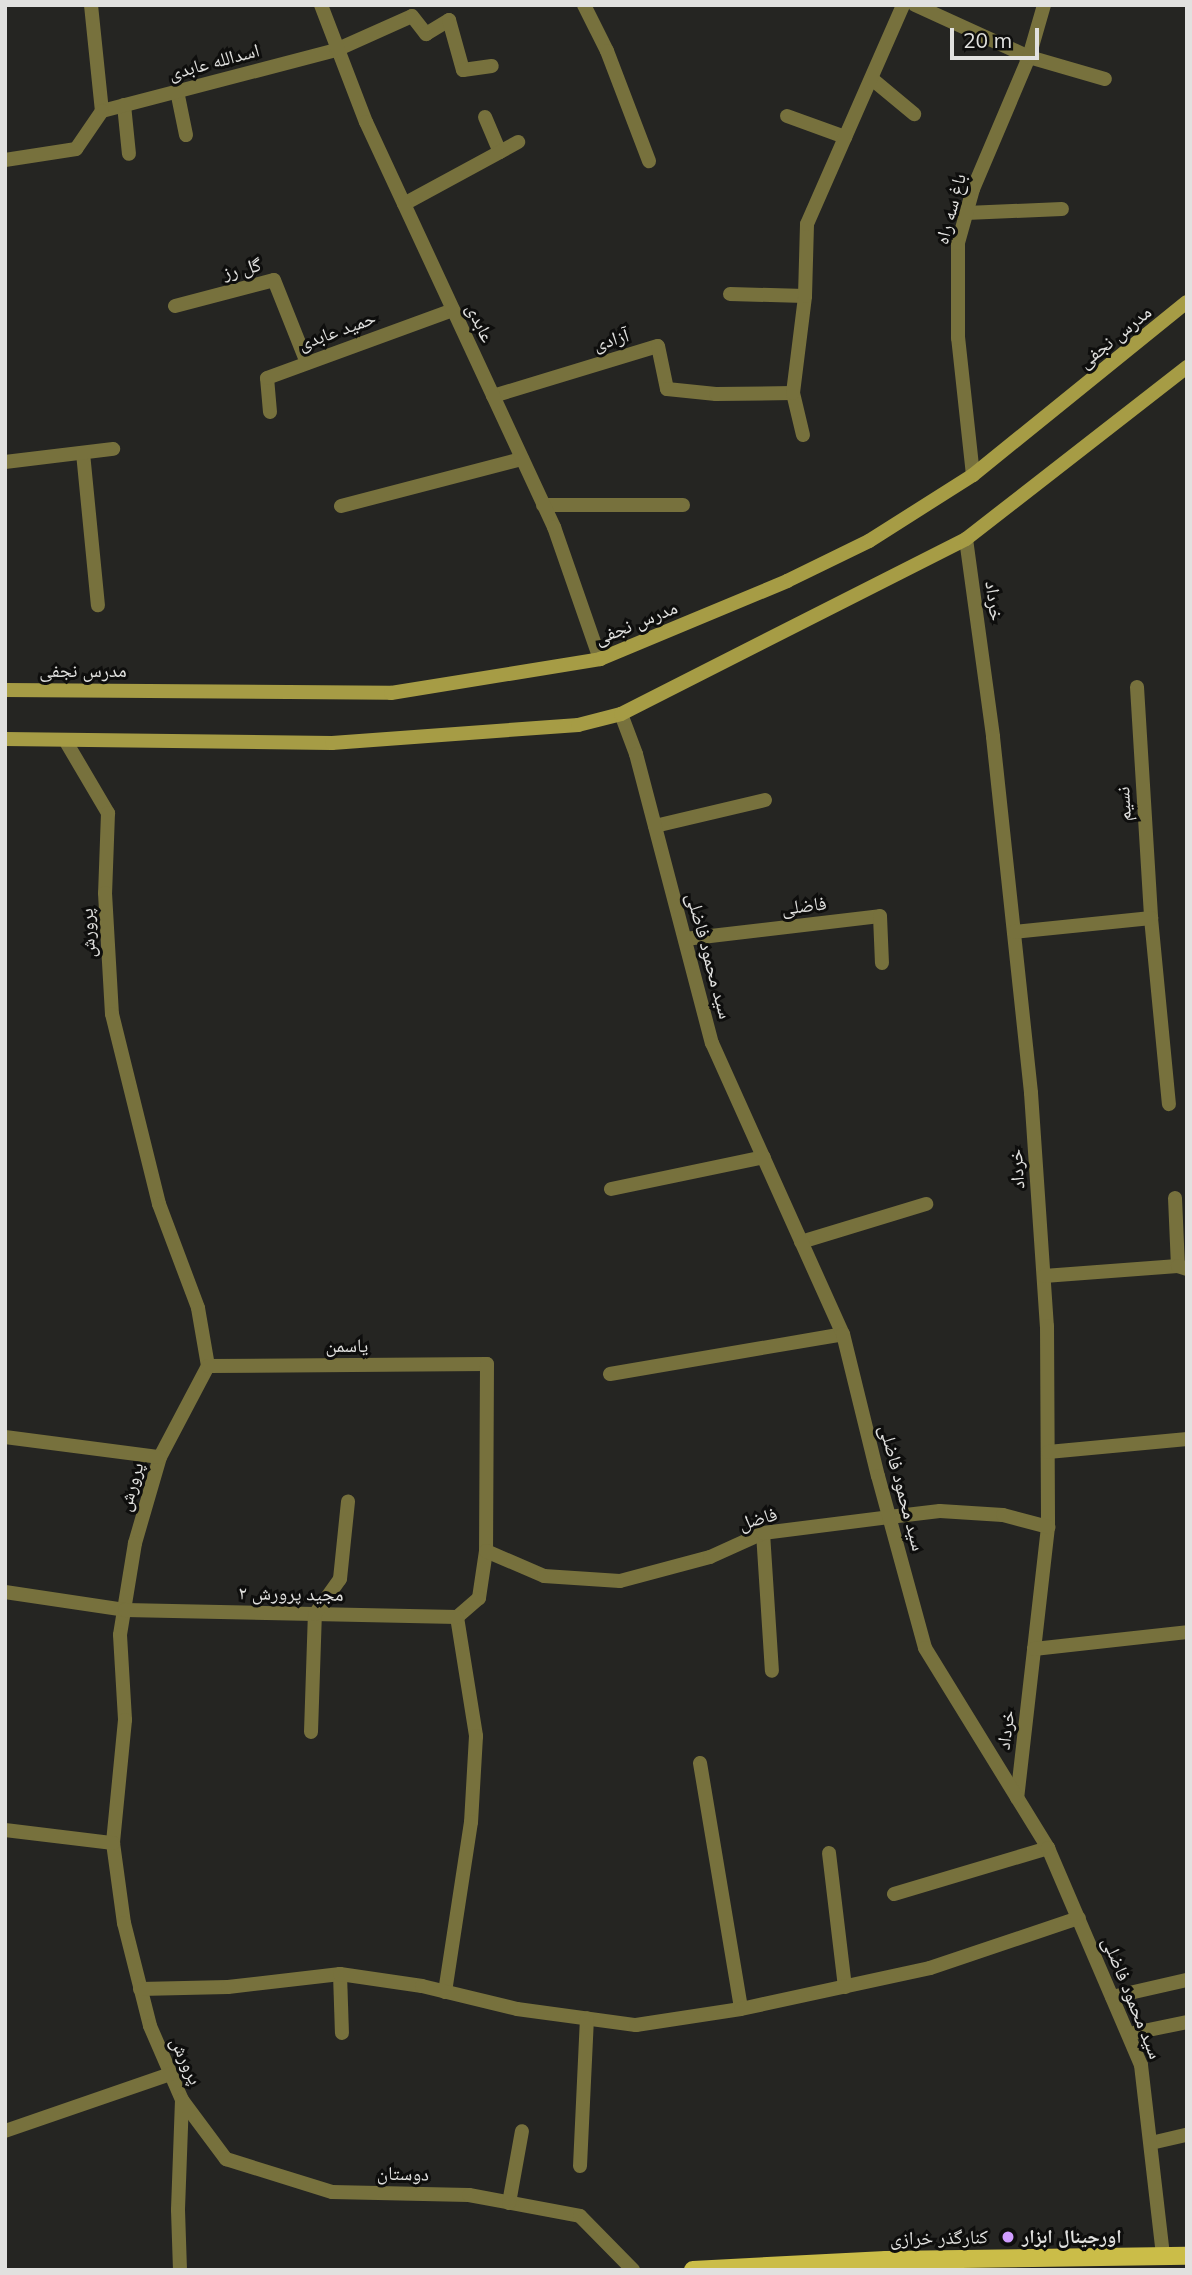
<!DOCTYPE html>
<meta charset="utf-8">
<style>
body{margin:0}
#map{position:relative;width:1192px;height:2275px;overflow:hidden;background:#252522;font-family:Mulish,"Noto Naskh Arabic",sans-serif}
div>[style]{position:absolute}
.minor>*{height:14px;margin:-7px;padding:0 7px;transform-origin:7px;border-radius:7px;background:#77713d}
.tertiary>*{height:14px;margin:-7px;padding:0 7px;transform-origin:7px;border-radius:7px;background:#77713d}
.secondary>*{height:14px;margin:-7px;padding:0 7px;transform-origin:7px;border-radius:7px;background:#a69c45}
.primary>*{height:18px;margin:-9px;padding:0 9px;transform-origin:9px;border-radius:9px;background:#cbbd48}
.dots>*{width:19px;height:19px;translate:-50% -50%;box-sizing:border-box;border:4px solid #0e0e0d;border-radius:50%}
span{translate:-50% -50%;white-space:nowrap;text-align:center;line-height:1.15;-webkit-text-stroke:6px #0e0e0d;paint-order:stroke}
.street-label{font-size:19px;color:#e1e1df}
.poi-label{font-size:19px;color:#e1e1df;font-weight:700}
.left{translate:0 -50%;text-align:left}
.frame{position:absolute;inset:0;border:7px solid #e1e1df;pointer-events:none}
.scale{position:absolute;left:950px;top:28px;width:89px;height:32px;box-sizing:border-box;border:4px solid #e1e1df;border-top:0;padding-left:9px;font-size:21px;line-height:24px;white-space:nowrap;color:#e1e1df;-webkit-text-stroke:5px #0e0e0d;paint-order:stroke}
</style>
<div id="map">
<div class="minor">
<i style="left:91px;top:5px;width:107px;rotate:84.1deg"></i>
<i style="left:584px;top:5px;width:51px;rotate:63.4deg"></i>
<i style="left:607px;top:51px;width:118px;rotate:69.1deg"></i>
<i style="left:915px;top:5px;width:125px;rotate:24.5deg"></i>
<i style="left:1029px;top:57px;width:79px;rotate:16.1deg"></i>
<i style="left:872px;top:79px;width:55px;rotate:39.8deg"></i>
<i style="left:177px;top:91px;width:45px;rotate:78.4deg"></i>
<i style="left:124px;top:105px;width:49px;rotate:84.2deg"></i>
<i style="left:102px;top:111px;width:242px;rotate:-14.6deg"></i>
<i style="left:336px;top:50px;width:83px;rotate:-24.1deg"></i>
<i style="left:412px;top:16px;width:23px;rotate:52deg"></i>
<i style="left:426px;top:34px;width:27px;rotate:-31deg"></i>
<i style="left:449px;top:20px;width:52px;rotate:74.4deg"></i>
<i style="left:463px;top:70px;width:29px;rotate:-8deg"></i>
<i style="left:787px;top:116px;width:62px;rotate:19.9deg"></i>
<i style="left:485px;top:117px;width:38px;rotate:67deg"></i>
<i style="left:5px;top:160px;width:72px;rotate:-8.8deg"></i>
<i style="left:76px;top:149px;width:46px;rotate:-55.6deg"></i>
<i style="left:404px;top:204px;width:130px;rotate:-28.5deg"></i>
<i style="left:966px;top:213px;width:96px;rotate:-2.4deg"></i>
<i style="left:730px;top:294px;width:75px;rotate:1.5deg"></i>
<i style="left:175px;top:306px;width:102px;rotate:-14.7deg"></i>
<i style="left:274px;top:280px;width:89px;rotate:68.3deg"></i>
<i style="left:493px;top:396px;width:172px;rotate:-16.9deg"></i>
<i style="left:658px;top:346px;width:44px;rotate:78.2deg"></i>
<i style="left:667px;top:389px;width:49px;rotate:5.8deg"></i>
<i style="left:716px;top:394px;width:77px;rotate:-0.7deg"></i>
<i style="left:270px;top:412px;width:34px;rotate:-95deg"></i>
<i style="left:267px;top:378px;width:198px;rotate:-20.1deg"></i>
<i style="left:803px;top:435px;width:43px;rotate:-103.4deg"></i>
<i style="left:793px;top:393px;width:98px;rotate:-82.9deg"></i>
<i style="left:805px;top:296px;width:72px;rotate:-88.4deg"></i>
<i style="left:807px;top:224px;width:239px;rotate:-66.3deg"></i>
<i style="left:83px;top:453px;width:153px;rotate:84.4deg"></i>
<i style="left:5px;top:462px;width:109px;rotate:-6.9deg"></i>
<i style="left:973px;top:475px;width:138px;rotate:-96.2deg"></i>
<i style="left:958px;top:338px;width:95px;rotate:-90deg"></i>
<i style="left:958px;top:243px;width:56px;rotate:-74.5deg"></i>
<i style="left:973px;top:189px;width:143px;rotate:-67deg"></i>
<i style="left:1029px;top:57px;width:54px;rotate:-73.9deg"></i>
<i style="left:543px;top:505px;width:140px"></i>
<i style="left:341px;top:506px;width:187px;rotate:-14.6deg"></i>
<i style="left:966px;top:539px;width:200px;rotate:82.2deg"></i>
<i style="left:993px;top:737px;width:358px;rotate:83.9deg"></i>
<i style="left:1031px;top:1093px;width:234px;rotate:86.1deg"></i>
<i style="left:1047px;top:1326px;width:201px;rotate:89.7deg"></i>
<i style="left:1048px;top:1527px;width:273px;rotate:96.5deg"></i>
<i style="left:1137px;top:687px;width:231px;rotate:86.5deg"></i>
<i style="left:1151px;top:918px;width:187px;rotate:84.5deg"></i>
<i style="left:65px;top:740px;width:85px;rotate:59.5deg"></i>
<i style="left:108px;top:813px;width:80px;rotate:92.1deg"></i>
<i style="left:105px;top:893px;width:121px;rotate:86.7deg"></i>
<i style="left:112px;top:1014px;width:196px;rotate:76.1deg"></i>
<i style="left:159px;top:1204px;width:111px;rotate:69.4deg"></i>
<i style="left:198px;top:1308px;width:59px;rotate:80.2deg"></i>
<i style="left:208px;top:1366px;width:103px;rotate:117.8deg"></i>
<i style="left:160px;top:1457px;width:90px;rotate:106.2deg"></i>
<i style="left:135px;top:1543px;width:93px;rotate:99.3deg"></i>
<i style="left:120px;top:1635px;width:85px;rotate:86.6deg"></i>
<i style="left:125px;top:1720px;width:124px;rotate:95.6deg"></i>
<i style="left:113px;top:1843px;width:81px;rotate:82.2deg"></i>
<i style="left:124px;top:1923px;width:106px;rotate:75.8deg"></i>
<i style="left:150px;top:2026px;width:81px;rotate:66.6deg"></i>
<i style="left:182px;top:2100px;width:110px;rotate:92.1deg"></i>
<i style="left:178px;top:2210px;width:60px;rotate:88.1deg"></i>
<i style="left:655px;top:826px;width:113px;rotate:-13.3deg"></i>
<i style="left:1014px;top:932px;width:138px;rotate:-5.8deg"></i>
<i style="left:685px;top:939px;width:196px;rotate:-6.7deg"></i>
<i style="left:880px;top:916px;width:47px;rotate:87.6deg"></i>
<i style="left:611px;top:1189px;width:156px;rotate:-11.8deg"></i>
<i style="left:1175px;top:1198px;width:68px;rotate:87.5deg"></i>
<i style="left:801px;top:1242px;width:131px;rotate:-16.9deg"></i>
<i style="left:1044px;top:1276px;width:134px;rotate:-4.3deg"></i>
<i style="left:1178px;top:1266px;width:9px;rotate:18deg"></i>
<i style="left:208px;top:1366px;width:279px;rotate:-0.4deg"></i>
<i style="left:487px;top:1364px;width:187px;rotate:90.3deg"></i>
<i style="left:486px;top:1551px;width:48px;rotate:98.5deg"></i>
<i style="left:479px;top:1598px;width:29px;rotate:139deg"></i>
<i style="left:457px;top:1617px;width:121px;rotate:80.9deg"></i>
<i style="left:476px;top:1736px;width:86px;rotate:93.3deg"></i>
<i style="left:471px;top:1822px;width:172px;rotate:98.7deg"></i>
<i style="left:610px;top:1374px;width:236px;rotate:-9.7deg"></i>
<i style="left:5px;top:1437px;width:156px;rotate:7.4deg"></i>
<i style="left:1048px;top:1452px;width:140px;rotate:-5.3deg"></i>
<i style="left:763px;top:1533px;width:138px;rotate:86.3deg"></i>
<i style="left:486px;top:1551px;width:63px;rotate:23.3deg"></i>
<i style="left:544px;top:1576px;width:76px;rotate:3.8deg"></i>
<i style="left:620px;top:1581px;width:93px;rotate:-14.9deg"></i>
<i style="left:710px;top:1557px;width:58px;rotate:-24.4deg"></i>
<i style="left:763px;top:1533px;width:127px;rotate:-7.2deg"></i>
<i style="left:889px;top:1517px;width:51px;rotate:-6.7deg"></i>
<i style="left:940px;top:1511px;width:63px;rotate:3.6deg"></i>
<i style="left:1003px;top:1515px;width:47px;rotate:14.9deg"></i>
<i style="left:5px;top:1592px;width:121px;rotate:8.5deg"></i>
<i style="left:125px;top:1610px;width:332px;rotate:1.2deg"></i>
<i style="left:1034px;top:1649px;width:154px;rotate:-6.3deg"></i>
<i style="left:311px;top:1732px;width:118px;rotate:-88.1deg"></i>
<i style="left:315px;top:1614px;width:43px;rotate:-54.5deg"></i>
<i style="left:340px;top:1579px;width:78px;rotate:-84.1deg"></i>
<i style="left:700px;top:1763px;width:249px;rotate:80.5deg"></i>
<i style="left:5px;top:1830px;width:109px;rotate:6.9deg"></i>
<i style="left:829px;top:1853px;width:135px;rotate:83.2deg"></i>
<i style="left:894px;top:1894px;width:161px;rotate:-16.6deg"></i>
<i style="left:340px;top:1974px;width:59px;rotate:88.1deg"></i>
<i style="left:140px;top:1989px;width:88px;rotate:-1.3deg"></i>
<i style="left:228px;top:1987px;width:113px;rotate:-6.6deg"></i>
<i style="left:340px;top:1974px;width:83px;rotate:8.3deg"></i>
<i style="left:422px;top:1986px;width:98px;rotate:13.6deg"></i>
<i style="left:517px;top:2009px;width:120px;rotate:7.7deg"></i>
<i style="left:636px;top:2025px;width:106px;rotate:-8.7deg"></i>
<i style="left:741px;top:2009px;width:193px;rotate:-12.2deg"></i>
<i style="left:930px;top:1968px;width:157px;rotate:-18.6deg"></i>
<i style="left:1112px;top:1997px;width:77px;rotate:-12.8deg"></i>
<i style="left:1129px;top:2034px;width:59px;rotate:-11.7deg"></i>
<i style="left:182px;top:2100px;width:74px;rotate:53.3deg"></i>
<i style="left:226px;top:2159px;width:111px;rotate:17.3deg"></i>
<i style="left:332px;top:2192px;width:137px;rotate:1.3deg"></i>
<i style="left:469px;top:2195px;width:113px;rotate:10.7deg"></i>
<i style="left:580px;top:2216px;width:76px;rotate:45.5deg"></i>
<i style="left:5px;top:2131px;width:176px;rotate:-19deg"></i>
<i style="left:1151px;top:2143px;width:37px;rotate:-13deg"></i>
<i style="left:580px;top:2166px;width:148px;rotate:-87.3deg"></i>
<i style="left:509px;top:2203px;width:73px;rotate:-79.8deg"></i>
</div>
<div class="tertiary">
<i style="left:321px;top:5px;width:125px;rotate:69deg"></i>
<i style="left:366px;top:122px;width:447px;rotate:65.1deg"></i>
<i style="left:554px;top:527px;width:140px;rotate:70.8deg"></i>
<i style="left:621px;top:714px;width:43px;rotate:69.4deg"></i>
<i style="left:636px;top:754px;width:299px;rotate:75.3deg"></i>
<i style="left:712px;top:1043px;width:319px;rotate:65.8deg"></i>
<i style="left:843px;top:1334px;width:146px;rotate:76.2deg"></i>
<i style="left:878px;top:1476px;width:178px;rotate:74.7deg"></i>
<i style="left:925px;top:1648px;width:235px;rotate:58.4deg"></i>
<i style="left:1048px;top:1848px;width:236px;rotate:66.8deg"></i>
<i style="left:1141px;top:2065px;width:191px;rotate:83.4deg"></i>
</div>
<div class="secondary">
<i style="left:5px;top:690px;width:386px;rotate:0.4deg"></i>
<i style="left:391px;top:693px;width:212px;rotate:-9.2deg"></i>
<i style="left:600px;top:659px;width:203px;rotate:-22.6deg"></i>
<i style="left:787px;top:581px;width:91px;rotate:-26deg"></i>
<i style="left:869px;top:541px;width:123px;rotate:-32.4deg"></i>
<i style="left:973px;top:475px;width:275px;rotate:-39deg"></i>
<i style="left:5px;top:739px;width:327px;rotate:0.7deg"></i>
<i style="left:332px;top:743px;width:247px;rotate:-4.2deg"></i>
<i style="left:578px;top:725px;width:44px;rotate:-14.3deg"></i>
<i style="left:621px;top:714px;width:387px;rotate:-26.9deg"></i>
<i style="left:966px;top:539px;width:280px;rotate:-37.9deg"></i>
</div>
<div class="primary">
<i style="left:693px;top:2270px;width:193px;rotate:-3deg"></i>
<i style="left:886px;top:2260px;width:301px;rotate:-0.8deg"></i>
</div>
<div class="dots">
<i style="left:1008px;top:2237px;background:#d09dfe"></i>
</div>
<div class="street-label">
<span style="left:214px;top:62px;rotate:-15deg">اسدالله عابدی</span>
<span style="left:951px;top:209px;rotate:-75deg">باغ سه راه</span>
<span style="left:242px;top:269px;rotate:-13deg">گل رز</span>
<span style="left:480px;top:323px;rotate:65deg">عابدی</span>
<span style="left:337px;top:331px;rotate:-20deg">حمید عابدی</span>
<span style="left:1115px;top:337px;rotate:-39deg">مدرس نجفی</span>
<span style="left:611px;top:340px;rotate:-17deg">آزادی</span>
<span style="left:994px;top:601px;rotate:82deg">خرداد</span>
<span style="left:636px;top:623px;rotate:-22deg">مدرس نجفی</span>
<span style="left:83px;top:671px">مدرس نجفی</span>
<span style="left:1124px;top:804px;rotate:-93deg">نسیم</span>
<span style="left:804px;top:906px;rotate:-7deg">فاضلی</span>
<span style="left:88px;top:933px;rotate:-93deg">پرورش</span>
<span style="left:709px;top:956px;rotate:75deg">سید محمود فاضلی</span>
<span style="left:1017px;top:1169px;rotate:-94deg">خرداد</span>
<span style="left:347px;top:1346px">یاسمن</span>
<span style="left:131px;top:1487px;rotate:-74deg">پرورش</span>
<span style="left:902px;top:1488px;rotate:75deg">سید محمود فاضلی</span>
<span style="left:758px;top:1519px;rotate:-16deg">فاضل</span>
<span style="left:291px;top:1594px;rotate:1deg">مجید پرورش ۲</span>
<span style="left:1006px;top:1730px;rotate:-83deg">خرداد</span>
<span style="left:1132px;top:1998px;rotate:68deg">سید محمود فاضلی</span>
<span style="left:186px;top:2061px;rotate:66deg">پرورش</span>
<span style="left:403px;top:2174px;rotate:1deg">دوستان</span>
<span style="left:939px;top:2238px;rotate:-1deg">کنارگذر خرازی</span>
</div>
<div class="poi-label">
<span class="left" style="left:1022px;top:2237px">اورجینال ابزار</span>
</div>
<div class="frame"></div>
<div class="scale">20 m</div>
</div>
